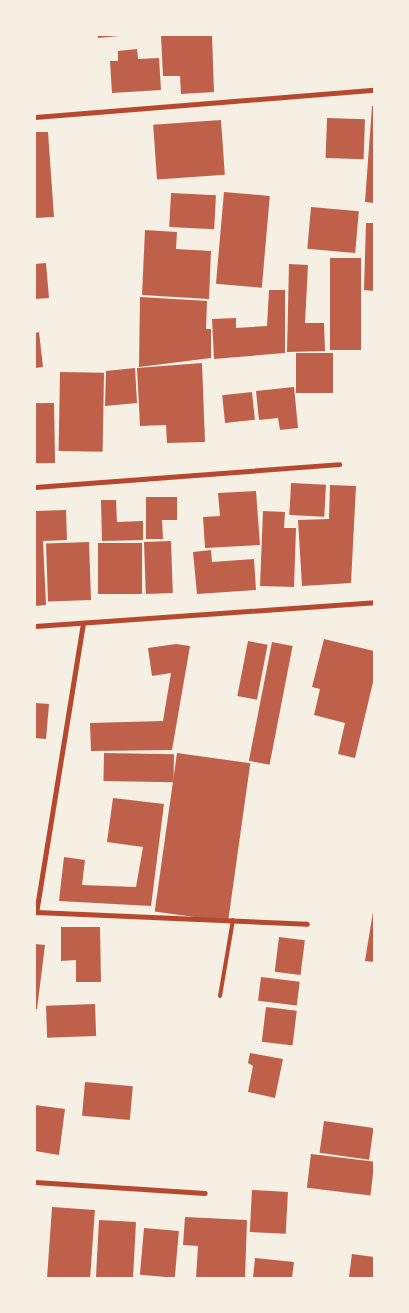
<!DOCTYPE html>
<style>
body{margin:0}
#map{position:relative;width:409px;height:1313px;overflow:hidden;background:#f6efe4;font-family:"Archivo Narrow",sans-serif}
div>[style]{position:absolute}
.building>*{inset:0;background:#bf614a;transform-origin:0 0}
.service>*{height:4px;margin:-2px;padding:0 2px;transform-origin:2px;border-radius:2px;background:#b5482f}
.minor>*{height:5px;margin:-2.5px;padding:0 2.5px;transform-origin:2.5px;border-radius:2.5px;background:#b5482f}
span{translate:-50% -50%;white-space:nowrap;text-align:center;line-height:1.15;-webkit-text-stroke:4.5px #f6efe4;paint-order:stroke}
.frame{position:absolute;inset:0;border:36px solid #f6efe4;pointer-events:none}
</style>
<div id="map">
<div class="building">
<i style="clip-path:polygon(98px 35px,119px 35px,119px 36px,98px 38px)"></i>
<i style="clip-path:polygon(161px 35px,212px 35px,214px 92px,181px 94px,180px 76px,163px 76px)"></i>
<i style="clip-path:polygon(137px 49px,138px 59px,159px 58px,161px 90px,112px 93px,110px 61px,118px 61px,118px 51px)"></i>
<i style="clip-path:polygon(372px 106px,374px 106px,374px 203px,365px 202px)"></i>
<i style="left:327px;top:118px;width:38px;height:40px;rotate:2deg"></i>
<i style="left:221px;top:120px;width:55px;height:68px;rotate:86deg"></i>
<i style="clip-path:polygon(35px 132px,48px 132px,54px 217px,35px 218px)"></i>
<i style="left:224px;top:192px;width:46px;height:92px;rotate:5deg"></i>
<i style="left:171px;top:193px;width:45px;height:34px;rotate:3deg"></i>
<i style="left:311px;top:207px;width:48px;height:42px;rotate:5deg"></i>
<i style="clip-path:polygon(366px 223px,374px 223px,374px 291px,364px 290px)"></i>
<i style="clip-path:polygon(145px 230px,177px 232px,176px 249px,211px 251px,209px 299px,142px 295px)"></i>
<i style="left:330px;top:258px;width:31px;height:92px"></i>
<i style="clip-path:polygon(46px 263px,49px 298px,35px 299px,35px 264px)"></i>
<i style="clip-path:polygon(289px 264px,308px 265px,305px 323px,324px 323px,325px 351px,287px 352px)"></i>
<i style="clip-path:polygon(269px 290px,285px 290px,285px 353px,214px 359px,212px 319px,236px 318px,236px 328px,267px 326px)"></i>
<i style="clip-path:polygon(140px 297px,207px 301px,206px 329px,211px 329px,211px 358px,139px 367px)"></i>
<i style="clip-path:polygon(39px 332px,43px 367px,35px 368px,35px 333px)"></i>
<i style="left:333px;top:353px;width:40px;height:37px;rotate:90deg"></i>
<i style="clip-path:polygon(202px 363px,205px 442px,167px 443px,166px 425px,140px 426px,137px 368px)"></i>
<i style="clip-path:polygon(135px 368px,137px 403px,105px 406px,106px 371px)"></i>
<i style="left:60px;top:372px;width:44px;height:79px;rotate:1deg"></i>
<i style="clip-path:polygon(294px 387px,298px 428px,280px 430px,278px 418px,259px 420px,256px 391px)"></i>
<i style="left:252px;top:392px;width:28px;height:30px;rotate:84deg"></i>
<i style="left:54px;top:403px;width:60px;height:19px;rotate:89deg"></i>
<i style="left:291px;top:483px;width:35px;height:32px;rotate:3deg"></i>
<i style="clip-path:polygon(330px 485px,356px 486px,351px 583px,302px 586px,298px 520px,329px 519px)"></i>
<i style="clip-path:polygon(256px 491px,260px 545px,205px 548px,203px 517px,220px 516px,218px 493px)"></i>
<i style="clip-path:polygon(146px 497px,177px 497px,177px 520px,162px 520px,163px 539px,146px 539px)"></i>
<i style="clip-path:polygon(101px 500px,116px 500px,117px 522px,143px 521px,143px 540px,102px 541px)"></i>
<i style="clip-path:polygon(66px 510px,67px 540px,43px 541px,46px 605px,35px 606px,35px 511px)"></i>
<i style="clip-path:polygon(263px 511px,285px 512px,284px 528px,296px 528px,294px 587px,260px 586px)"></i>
<i style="left:171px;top:541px;width:52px;height:27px;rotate:88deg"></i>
<i style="left:89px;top:542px;width:58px;height:43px;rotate:88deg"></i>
<i style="left:98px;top:543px;width:44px;height:51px"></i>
<i style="clip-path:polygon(211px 550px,212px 562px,254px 559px,256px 590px,197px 594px,193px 552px)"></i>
<i style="clip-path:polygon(324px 639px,374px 651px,374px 678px,355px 758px,338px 754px,345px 723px,314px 715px,320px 689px,312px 687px)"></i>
<i style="left:248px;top:641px;width:20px;height:56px;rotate:11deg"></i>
<i style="left:272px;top:642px;width:21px;height:121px;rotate:11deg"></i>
<i style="clip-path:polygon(176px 644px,190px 646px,172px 750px,91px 751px,90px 723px,163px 721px,171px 673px,152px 676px,148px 648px)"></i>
<i style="clip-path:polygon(35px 703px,49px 704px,46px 739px,35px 738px)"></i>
<i style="left:104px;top:753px;width:70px;height:28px;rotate:1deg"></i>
<i style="left:177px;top:753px;width:74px;height:160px;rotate:8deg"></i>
<i style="clip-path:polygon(113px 798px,164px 804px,151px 906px,59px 901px,64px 857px,85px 860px,82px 885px,136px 887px,143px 847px,107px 842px)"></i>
<i style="clip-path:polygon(373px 912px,374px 912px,374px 962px,365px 961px)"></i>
<i style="clip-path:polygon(61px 927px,100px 927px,101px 982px,76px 982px,76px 960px,61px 961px)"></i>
<i style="left:279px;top:937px;width:26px;height:35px;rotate:7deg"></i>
<i style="clip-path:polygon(35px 944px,45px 945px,37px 1009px,35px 1009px)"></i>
<i style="left:261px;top:977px;width:39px;height:24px;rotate:7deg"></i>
<i style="left:95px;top:1004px;width:32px;height:49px;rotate:88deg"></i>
<i style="left:266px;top:1007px;width:31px;height:35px;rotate:7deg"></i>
<i style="clip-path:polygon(250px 1053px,283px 1059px,275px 1098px,248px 1092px,253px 1066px,248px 1063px)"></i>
<i style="left:85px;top:1082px;width:48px;height:34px;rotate:5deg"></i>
<i style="clip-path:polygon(35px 1105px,65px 1109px,59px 1155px,35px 1151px)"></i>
<i style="left:324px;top:1121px;width:50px;height:32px;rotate:8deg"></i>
<i style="left:311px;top:1154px;width:64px;height:34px;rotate:7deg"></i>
<i style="left:252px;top:1190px;width:36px;height:42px;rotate:3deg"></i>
<i style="left:52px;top:1207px;width:43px;height:71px;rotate:4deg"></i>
<i style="clip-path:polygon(185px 1217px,247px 1220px,245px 1278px,196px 1278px,198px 1246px,183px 1245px)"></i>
<i style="left:99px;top:1220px;width:37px;height:58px;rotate:3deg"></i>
<i style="left:144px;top:1228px;width:35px;height:47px;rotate:5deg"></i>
<i style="clip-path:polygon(352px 1254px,374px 1257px,374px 1278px,349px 1277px)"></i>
<i style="clip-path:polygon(255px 1258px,294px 1262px,292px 1278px,253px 1278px)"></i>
</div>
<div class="service">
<i style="left:220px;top:996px;width:77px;rotate:-80.3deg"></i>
</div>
<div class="minor">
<i style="left:35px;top:117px;width:340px;rotate:-4.6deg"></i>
<i style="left:35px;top:487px;width:305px;rotate:-4.3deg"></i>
<i style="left:83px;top:623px;width:293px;rotate:99.2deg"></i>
<i style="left:36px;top:912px;width:271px;rotate:2.5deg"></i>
<i style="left:35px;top:626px;width:340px;rotate:-4deg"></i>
<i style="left:35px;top:1182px;width:170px;rotate:3.7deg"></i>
</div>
<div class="frame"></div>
</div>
